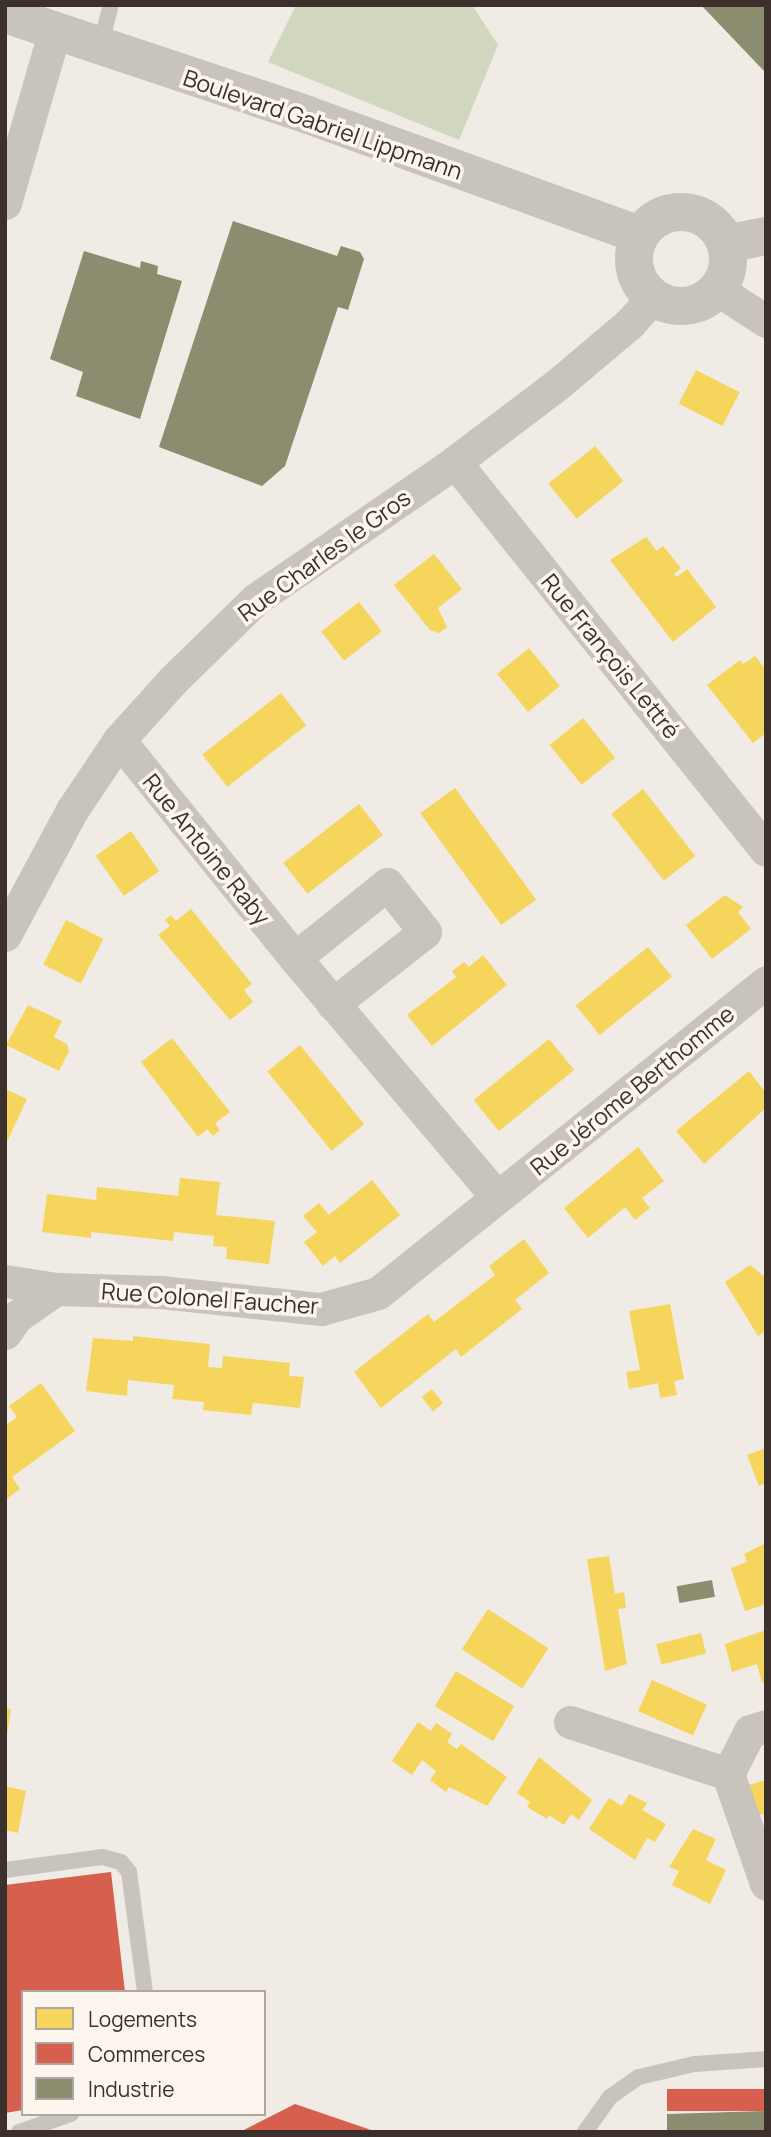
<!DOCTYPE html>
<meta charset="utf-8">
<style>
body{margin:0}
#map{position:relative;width:771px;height:2137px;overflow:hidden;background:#f0ebe5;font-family:Manrope,sans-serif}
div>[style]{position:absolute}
.green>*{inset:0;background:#d1d6bf}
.homes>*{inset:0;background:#f6d55c;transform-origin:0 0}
.shops>*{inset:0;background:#d6604d;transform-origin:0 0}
.industry>*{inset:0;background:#8c8c6e;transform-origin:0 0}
.service>*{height:16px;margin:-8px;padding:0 8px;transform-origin:8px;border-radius:8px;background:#c9c3be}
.minor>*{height:33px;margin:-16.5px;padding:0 16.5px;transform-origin:16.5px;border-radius:16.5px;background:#c9c3be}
.tertiary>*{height:38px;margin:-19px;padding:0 19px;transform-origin:19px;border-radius:19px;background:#c9c3be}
.tertiary>.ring{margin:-19px;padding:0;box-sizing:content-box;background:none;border:38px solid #c9c3be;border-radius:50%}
span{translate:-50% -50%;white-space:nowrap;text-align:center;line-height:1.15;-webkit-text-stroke:7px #fbf5ee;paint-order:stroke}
.street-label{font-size:23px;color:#3b302b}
.frame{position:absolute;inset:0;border:7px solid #3b302b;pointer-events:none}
.legend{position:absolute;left:21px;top:1990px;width:245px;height:126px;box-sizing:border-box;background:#fbf5ee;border:2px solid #aea6a0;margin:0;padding:9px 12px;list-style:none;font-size:21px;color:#3b302b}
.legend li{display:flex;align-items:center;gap:14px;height:35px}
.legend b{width:35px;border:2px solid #aea6a0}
</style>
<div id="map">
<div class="green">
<i style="clip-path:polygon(296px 5px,472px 5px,498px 45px,459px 140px,268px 62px)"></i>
</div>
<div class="homes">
<i style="left:696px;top:370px;width:49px;height:38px;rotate:27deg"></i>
<i style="left:595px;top:446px;width:45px;height:60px;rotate:51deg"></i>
<i style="clip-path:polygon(646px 537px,657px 551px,663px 546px,681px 568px,674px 574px,677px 577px,687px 569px,716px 607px,673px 642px,610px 560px)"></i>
<i style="clip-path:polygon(434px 554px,462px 589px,438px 608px,447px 627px,439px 633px,430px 630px,394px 585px)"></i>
<i style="left:359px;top:602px;width:37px;height:48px;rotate:52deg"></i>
<i style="left:529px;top:648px;width:49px;height:41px;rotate:51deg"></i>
<i style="clip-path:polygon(755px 656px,766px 670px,766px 733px,753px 743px,707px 685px,740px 660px,743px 664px)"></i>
<i style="left:281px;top:693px;width:41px;height:100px;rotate:52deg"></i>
<i style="left:583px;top:718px;width:51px;height:43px;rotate:51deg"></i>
<i style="left:455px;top:788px;width:138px;height:43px;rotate:54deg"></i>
<i style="left:643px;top:789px;width:85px;height:40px;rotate:52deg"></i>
<i style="left:359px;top:804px;width:39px;height:96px;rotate:52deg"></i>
<i style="left:131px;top:831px;width:49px;height:43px;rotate:55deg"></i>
<i style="clip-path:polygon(725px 895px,743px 907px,738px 912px,751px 929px,712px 959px,686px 925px)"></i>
<i style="clip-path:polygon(191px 909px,252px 984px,244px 990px,253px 1002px,230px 1020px,158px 935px,170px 926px,165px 920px,171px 915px,176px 921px)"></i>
<i style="left:66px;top:920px;width:42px;height:50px;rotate:27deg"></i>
<i style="left:648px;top:947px;width:38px;height:93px;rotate:51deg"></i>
<i style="clip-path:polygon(483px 955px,507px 985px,432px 1046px,407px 1015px,456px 977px,452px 971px,464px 962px,469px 967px)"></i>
<i style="clip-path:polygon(28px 1005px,62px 1021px,54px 1037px,67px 1044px,69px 1051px,59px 1071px,6px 1045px)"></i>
<i style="clip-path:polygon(172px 1038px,230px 1112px,215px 1123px,220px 1130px,213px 1136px,207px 1129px,198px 1137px,141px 1062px)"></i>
<i style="left:549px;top:1039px;width:40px;height:97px;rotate:51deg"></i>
<i style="left:300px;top:1045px;width:102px;height:42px;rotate:51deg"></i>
<i style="clip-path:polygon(749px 1071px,766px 1093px,766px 1108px,704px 1164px,676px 1131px)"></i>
<i style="clip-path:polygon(5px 1089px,27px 1099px,5px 1146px)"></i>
<i style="clip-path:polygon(638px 1147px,664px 1181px,642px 1198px,650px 1208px,635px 1220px,625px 1207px,588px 1238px,564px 1208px)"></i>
<i style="clip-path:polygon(180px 1178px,220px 1182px,216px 1215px,275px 1221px,269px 1264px,226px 1259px,227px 1247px,213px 1246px,214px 1236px,174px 1232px,173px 1241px,91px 1232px,91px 1238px,42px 1232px,47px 1194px,96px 1200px,97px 1187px,178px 1196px)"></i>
<i style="clip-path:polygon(372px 1180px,400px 1215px,340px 1263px,335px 1256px,323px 1266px,304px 1242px,317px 1232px,303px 1216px,319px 1203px,329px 1215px)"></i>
<i style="clip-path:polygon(524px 1239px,549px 1273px,515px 1300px,522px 1309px,461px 1357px,456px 1349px,381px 1408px,354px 1372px,428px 1314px,434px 1322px,495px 1275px,489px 1266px)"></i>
<i style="clip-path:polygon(750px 1265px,766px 1278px,766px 1330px,758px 1336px,725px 1282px)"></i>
<i style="clip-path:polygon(670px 1304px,684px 1379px,674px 1381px,677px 1395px,660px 1398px,658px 1383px,629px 1389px,626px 1372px,640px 1370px,629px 1311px)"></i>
<i style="clip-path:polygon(133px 1336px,210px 1344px,208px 1367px,222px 1368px,223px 1356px,290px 1363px,289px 1376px,304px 1377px,300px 1408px,253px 1403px,251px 1415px,203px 1410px,204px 1402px,172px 1399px,174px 1385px,128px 1380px,127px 1396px,86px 1391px,93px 1338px,133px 1341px)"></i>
<i style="clip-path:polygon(41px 1383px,75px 1431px,12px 1477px,20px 1489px,5px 1500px,5px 1426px,17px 1417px,9px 1406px)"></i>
<i style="left:432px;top:1389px;width:18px;height:13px;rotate:52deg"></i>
<i style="clip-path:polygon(766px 1448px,766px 1483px,759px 1486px,747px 1455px)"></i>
<i style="clip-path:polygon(766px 1543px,766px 1604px,745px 1611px,731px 1568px,747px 1562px,744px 1554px)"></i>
<i style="clip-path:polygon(609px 1556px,615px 1594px,624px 1592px,626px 1608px,618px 1609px,627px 1664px,605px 1671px,587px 1559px)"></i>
<i style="left:488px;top:1609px;width:72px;height:48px;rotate:33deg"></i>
<i style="clip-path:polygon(766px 1630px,766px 1682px,762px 1683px,757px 1664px,732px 1672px,725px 1644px)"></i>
<i style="left:701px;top:1633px;width:21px;height:46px;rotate:76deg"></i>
<i style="left:456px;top:1671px;width:68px;height:41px;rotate:31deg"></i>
<i style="left:652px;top:1680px;width:60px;height:34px;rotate:24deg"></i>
<i style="clip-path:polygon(5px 1708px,11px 1709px,7px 1736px,5px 1736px)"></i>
<i style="clip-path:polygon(418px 1722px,431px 1731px,436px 1723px,452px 1734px,447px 1742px,457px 1749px,461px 1744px,507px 1777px,487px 1806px,449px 1787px,446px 1792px,430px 1780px,436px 1771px,422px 1760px,412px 1775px,392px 1761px)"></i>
<i style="clip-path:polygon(539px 1757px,592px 1800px,579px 1820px,571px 1814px,564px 1825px,549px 1815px,547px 1819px,527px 1807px,530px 1802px,517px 1793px)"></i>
<i style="clip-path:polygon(766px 1780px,766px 1813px,758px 1815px,749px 1785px)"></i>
<i style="clip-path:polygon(5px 1786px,26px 1791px,18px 1833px,5px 1830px)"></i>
<i style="clip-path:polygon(629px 1794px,647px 1803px,642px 1810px,666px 1824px,655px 1842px,647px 1838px,635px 1860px,589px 1829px,609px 1798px,622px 1806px)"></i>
<i style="clip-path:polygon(693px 1829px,716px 1839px,706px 1860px,726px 1870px,710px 1904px,672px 1885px,679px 1871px,669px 1867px)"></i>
</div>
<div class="shops">
<i style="clip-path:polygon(111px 1872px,125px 1992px,23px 1992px,23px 2110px,5px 2113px,5px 1885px)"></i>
<i style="left:764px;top:2089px;width:22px;height:97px;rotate:90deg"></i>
<i style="clip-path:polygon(295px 2104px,374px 2131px,374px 2132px,240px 2132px)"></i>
</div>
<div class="industry">
<i style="clip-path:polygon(701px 5px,766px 5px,766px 73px)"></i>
<i style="clip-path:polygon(233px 221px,337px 256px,341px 246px,360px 252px,364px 259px,348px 310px,338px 307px,285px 466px,262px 486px,159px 447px)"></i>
<i style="clip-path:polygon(84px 251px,140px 268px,141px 261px,158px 266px,157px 274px,182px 281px,140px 419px,76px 396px,83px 372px,50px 359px)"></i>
<i style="left:712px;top:1580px;width:17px;height:36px;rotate:80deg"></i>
<i style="clip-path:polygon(766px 2111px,766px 2132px,667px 2132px,667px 2114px)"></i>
</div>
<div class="service">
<i style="left:100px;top:46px;width:42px;rotate:-75deg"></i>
<i style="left:5px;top:1870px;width:99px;rotate:-7.6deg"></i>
<i style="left:103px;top:1857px;width:19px;rotate:16deg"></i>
<i style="left:121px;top:1862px;width:13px;rotate:51deg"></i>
<i style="left:129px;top:1872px;width:121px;rotate:82.4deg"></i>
<i style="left:19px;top:2132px;width:55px;rotate:-19.1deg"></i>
<i style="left:585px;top:2132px;width:43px;rotate:-54.5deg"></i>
<i style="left:610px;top:2097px;width:35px;rotate:-35deg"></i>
<i style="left:639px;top:2077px;width:57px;rotate:-13.1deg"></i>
<i style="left:695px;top:2064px;width:71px;rotate:-4deg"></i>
</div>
<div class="minor">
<i style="left:5px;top:203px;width:177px;rotate:-73.9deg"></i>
<i style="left:718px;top:290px;width:57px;rotate:32.9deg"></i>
<i style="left:455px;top:462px;width:497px;rotate:51.3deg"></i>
<i style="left:119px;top:740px;width:280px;rotate:51.1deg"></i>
<i style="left:295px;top:958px;width:313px;rotate:49.8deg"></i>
<i style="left:5px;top:935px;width:142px;rotate:-61.8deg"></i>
<i style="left:72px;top:810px;width:84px;rotate:-56.1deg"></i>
<i style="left:119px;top:740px;width:81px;rotate:-48deg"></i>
<i style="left:173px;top:680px;width:116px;rotate:-44.3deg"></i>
<i style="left:256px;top:599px;width:242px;rotate:-34.5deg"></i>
<i style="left:455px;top:462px;width:131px;rotate:-37.2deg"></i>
<i style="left:559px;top:383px;width:92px;rotate:-40.1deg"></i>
<i style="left:629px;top:324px;width:36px;rotate:-48deg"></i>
<i style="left:295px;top:958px;width:118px;rotate:-38.8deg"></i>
<i style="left:387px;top:884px;width:61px;rotate:51.6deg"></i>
<i style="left:425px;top:932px;width:117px;rotate:142deg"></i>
<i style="left:5px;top:1281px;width:52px;rotate:8.9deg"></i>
<i style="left:56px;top:1289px;width:105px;rotate:1.6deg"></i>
<i style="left:161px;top:1292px;width:161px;rotate:6.1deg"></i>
<i style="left:321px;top:1309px;width:59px;rotate:-15.7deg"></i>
<i style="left:378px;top:1293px;width:497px;rotate:-38.7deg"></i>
<i style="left:5px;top:1333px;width:19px;rotate:-55deg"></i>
<i style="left:16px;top:1317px;width:49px;rotate:-35deg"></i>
<i style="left:570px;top:1722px;width:166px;rotate:18.2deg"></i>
<i style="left:766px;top:1726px;width:17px;rotate:163deg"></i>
<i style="left:750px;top:1731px;width:48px;rotate:117.1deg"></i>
<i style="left:728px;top:1774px;width:116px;rotate:70.9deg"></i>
</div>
<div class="tertiary">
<i style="left:5px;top:14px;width:319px;rotate:18.4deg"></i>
<i style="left:308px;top:115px;width:353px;rotate:19.9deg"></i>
<i class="ring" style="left:634px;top:212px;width:56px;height:56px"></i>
<i style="left:726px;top:244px;width:41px;rotate:-11.3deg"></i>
</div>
<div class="street-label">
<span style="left:323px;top:124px;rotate:19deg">Boulevard Gabriel Lippmann</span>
<span style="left:324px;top:555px;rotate:-36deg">Rue Charles le Gros</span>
<span style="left:611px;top:656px;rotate:51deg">Rue François Lettré</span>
<span style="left:207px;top:849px;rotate:51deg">Rue Antoine Raby</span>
<span style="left:632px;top:1090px;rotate:-39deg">Rue Jérome Berthomme</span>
<span style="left:210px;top:1298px;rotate:4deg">Rue Colonel Faucher</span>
</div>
<div class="frame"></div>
<ul class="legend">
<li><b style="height:19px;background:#f6d55c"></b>Logements</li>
<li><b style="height:19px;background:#d6604d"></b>Commerces</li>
<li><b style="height:19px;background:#8c8c6e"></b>Industrie</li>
</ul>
</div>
